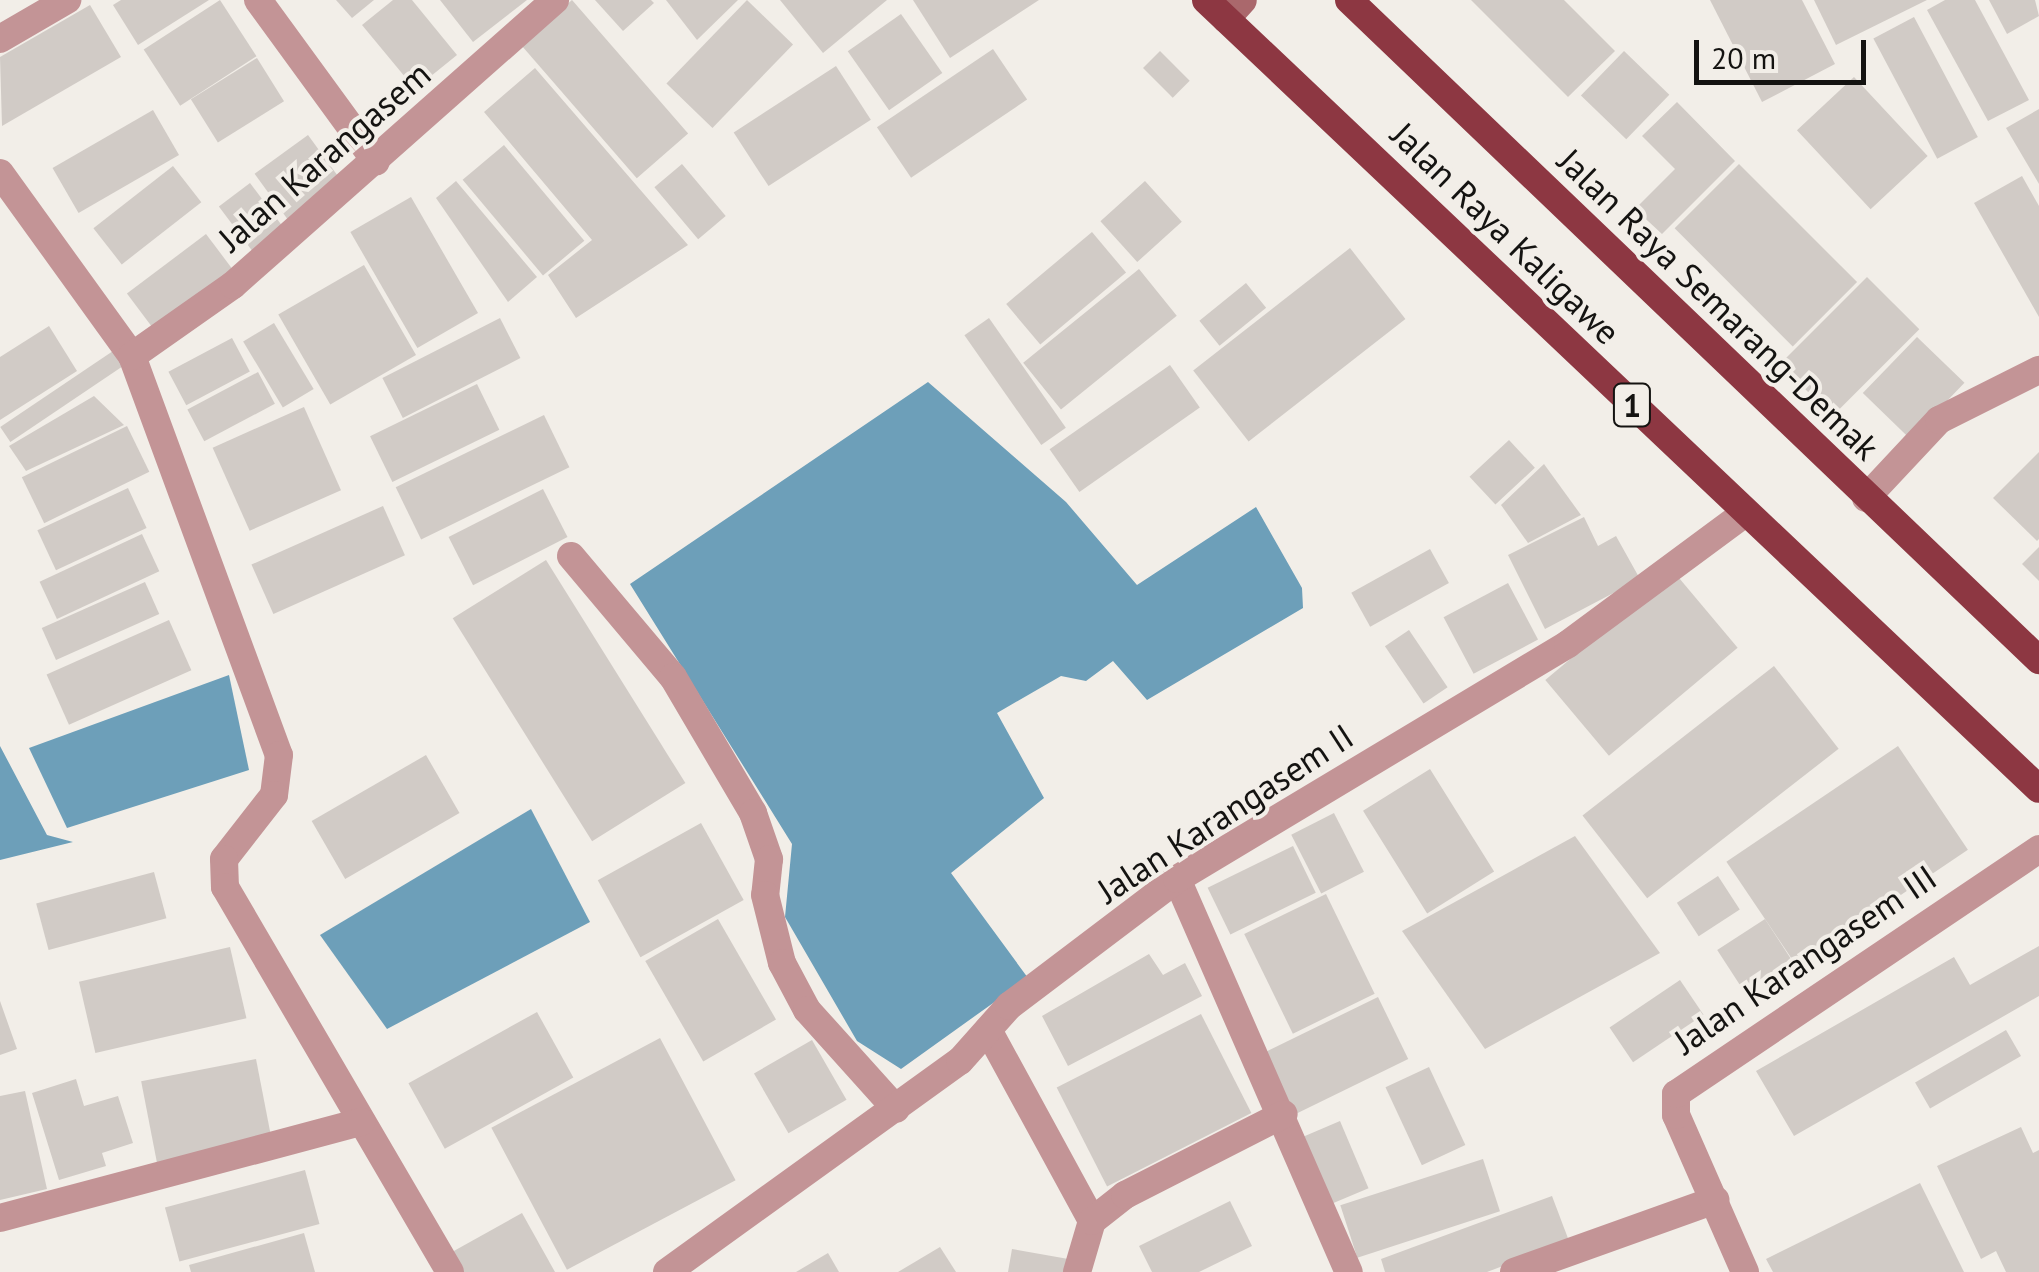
<!DOCTYPE html>
<style>
body{margin:0}
#map{position:relative;width:2039px;height:1272px;overflow:hidden;background:#f2eee8;font-family:"PT Sans",sans-serif}
div>[style]{position:absolute}
.water>*{inset:0;background:#6d9fb9}
.building>*{inset:0;background:#d1cbc6;transform-origin:0 0}
.minor>*{height:28px;margin:-14px;padding:0 14px;transform-origin:14px;border-radius:14px;background:#c39496}
.secondary>*{height:28px;margin:-14px;padding:0 14px;transform-origin:14px;border-radius:14px;background:#aa686c}
.trunk>*{height:28px;margin:-14px;padding:0 14px;transform-origin:14px;border-radius:14px;background:#8d3742}
span{translate:-50% -50%;white-space:nowrap;text-align:center;line-height:1.15;-webkit-text-stroke:8px #f2eee8;paint-order:stroke}
.shield-label span{padding:2px 8px;background:#f2eee8;border:2px solid;border-radius:8px;-webkit-text-stroke-width:0}
.shield-label{font-size:32px;color:#141311;font-weight:700}
.street-label{font-size:35px;color:#141311}
.scale{position:absolute;left:1694px;top:40px;width:172px;height:45px;box-sizing:border-box;border:5px solid #141311;border-top:0;padding-left:12px;font-size:30px;line-height:35px;white-space:nowrap;color:#141311;-webkit-text-stroke:8px #f2eee8;paint-order:stroke}
</style>
<div id="map">
<div class="water">
<i style="clip-path:polygon(928px 382px,1066px 502px,1137px 585px,1256px 507px,1302px 588px,1303px 608px,1147px 700px,1113px 661px,1086px 681px,1061px 676px,997px 713px,1044px 798px,951px 873px,1028px 978px,901px 1069px,857px 1041px,785px 917px,792px 844px,630px 584px)"></i>
<i style="clip-path:polygon(229px 675px,249px 770px,67px 828px,29px 748px)"></i>
<i style="clip-path:polygon(0 746px,47px 835px,73px 842px,0 860px)"></i>
<i style="clip-path:polygon(531px 809px,590px 922px,387px 1029px,320px 935px)"></i>
</div>
<div class="building">
<i style="clip-path:polygon(121px 0,209px 0,138px 45px,113px 5px)"></i>
<i style="left:220px;top:0;width:67px;height:91px;rotate:57deg"></i>
<i style="clip-path:polygon(336px 0,374px 0,352px 18px)"></i>
<i style="clip-path:polygon(393px 0,412px 0,457px 55px,415px 89px,362px 25px)"></i>
<i style="clip-path:polygon(440px 0,527px 0,473px 42px)"></i>
<i style="left:572px;top:0;width:177px;height:68px;rotate:49deg"></i>
<i style="clip-path:polygon(595px 0,651px 0,654px 3px,623px 31px)"></i>
<i style="clip-path:polygon(666px 0,738px 0,697px 40px)"></i>
<i style="left:747px;top:0;width:64px;height:116px;rotate:44deg"></i>
<i style="clip-path:polygon(780px 0,887px 0,823px 53px)"></i>
<i style="clip-path:polygon(913px 0,1039px 0,950px 58px)"></i>
<i style="clip-path:polygon(1471px 0,1564px 0,1615px 51px,1568px 97px)"></i>
<i style="clip-path:polygon(1710px 0,1802px 0,1835px 64px,1762px 102px)"></i>
<i style="clip-path:polygon(1814px 0,1927px 0,1836px 45px)"></i>
<i style="clip-path:polygon(1945px 0,1975px 0,2029px 100px,1988px 121px,1927px 10px)"></i>
<i style="clip-path:polygon(1989px 0,2035px 0,2039px 16px,2007px 34px)"></i>
<i style="clip-path:polygon(90px 5px,121px 57px,2px 126px,0 57px)"></i>
<i style="left:901px;top:14px;width:72px;height:65px;rotate:55deg"></i>
<i style="left:1914px;top:17px;width:136px;height:46px;rotate:62deg"></i>
<i style="left:993px;top:49px;width:61px;height:140px;rotate:56deg"></i>
<i style="left:1160px;top:51px;width:42px;height:24px;rotate:45deg"></i>
<i style="left:1624px;top:51px;width:63px;height:62px;rotate:44deg"></i>
<i style="left:257px;top:58px;width:51px;height:78px;rotate:58deg"></i>
<i style="left:836px;top:66px;width:64px;height:122px;rotate:57deg"></i>
<i style="clip-path:polygon(535px 68px,688px 245px,576px 318px,548px 275px,592px 240px,484px 112px)"></i>
<i style="left:1854px;top:77px;width:108px;height:78px;rotate:47deg"></i>
<i style="clip-path:polygon(1677px 102px,1735px 161px,1662px 234px,1635px 209px,1675px 169px,1642px 136px)"></i>
<i style="clip-path:polygon(2039px 109px,2039px 184px,2006px 128px)"></i>
<i style="left:153px;top:110px;width:52px;height:116px;rotate:60deg"></i>
<i style="left:308px;top:135px;width:57px;height:66px;rotate:54deg"></i>
<i style="left:504px;top:145px;width:125px;height:54px;rotate:50deg"></i>
<i style="left:682px;top:164px;width:68px;height:36px;rotate:50deg"></i>
<i style="left:1739px;top:164px;width:167px;height:91px;rotate:45deg"></i>
<i style="left:173px;top:166px;width:46px;height:101px;rotate:52deg"></i>
<i style="clip-path:polygon(2022px 176px,2039px 206px,2039px 317px,1974px 203px)"></i>
<i style="clip-path:polygon(456px 181px,537px 277px,508px 302px,436px 198px)"></i>
<i style="left:1145px;top:181px;width:55px;height:60px;rotate:48deg"></i>
<i style="left:250px;top:183px;width:55px;height:39px;rotate:53deg"></i>
<i style="left:411px;top:197px;width:134px;height:70px;rotate:60deg"></i>
<i style="left:1092px;top:232px;width:53px;height:112px;rotate:50deg"></i>
<i style="left:206px;top:234px;width:44px;height:99px;rotate:53deg"></i>
<i style="left:1350px;top:248px;width:90px;height:199px;rotate:52deg"></i>
<i style="left:364px;top:265px;width:104px;height:99px;rotate:60deg"></i>
<i style="left:1139px;top:269px;width:60px;height:149px;rotate:51deg"></i>
<i style="left:1867px;top:277px;width:74px;height:123px;rotate:45deg"></i>
<i style="left:1246px;top:283px;width:32px;height:60px;rotate:51deg"></i>
<i style="left:500px;top:318px;width:45px;height:132px;rotate:63deg"></i>
<i style="left:989px;top:318px;width:134px;height:30px;rotate:55deg"></i>
<i style="left:274px;top:323px;width:77px;height:36px;rotate:59deg"></i>
<i style="clip-path:polygon(49px 326px,77px 371px,0 420px,0 357px)"></i>
<i style="left:1917px;top:337px;width:66px;height:78px;rotate:44deg"></i>
<i style="left:232px;top:338px;width:38px;height:72px;rotate:62deg"></i>
<i style="left:113px;top:351px;width:18px;height:136px;rotate:56deg"></i>
<i style="left:1170px;top:365px;width:52px;height:147px;rotate:55deg"></i>
<i style="left:258px;top:372px;width:36px;height:80px;rotate:62deg"></i>
<i style="left:477px;top:384px;width:51px;height:119px;rotate:64deg"></i>
<i style="clip-path:polygon(94px 396px,124px 425px,26px 471px,9px 446px)"></i>
<i style="left:304px;top:407px;width:91px;height:100px;rotate:66deg"></i>
<i style="left:544px;top:415px;width:58px;height:165px;rotate:64deg"></i>
<i style="left:127px;top:426px;width:51px;height:117px;rotate:64deg"></i>
<i style="left:1509px;top:440px;width:38px;height:54px;rotate:47deg"></i>
<i style="clip-path:polygon(2039px 452px,2039px 539px,2037px 541px,1993px 498px)"></i>
<i style="clip-path:polygon(1544px 464px,1581px 515px,1528px 543px,1501px 505px)"></i>
<i style="left:128px;top:488px;width:44px;height:100px;rotate:65deg"></i>
<i style="left:543px;top:489px;width:54px;height:106px;rotate:63deg"></i>
<i style="left:383px;top:506px;width:54px;height:144px;rotate:66deg"></i>
<i style="clip-path:polygon(1584px 517px,1598px 546px,1616px 536px,1640px 579px,1545px 629px,1508px 555px)"></i>
<i style="left:142px;top:534px;width:41px;height:113px;rotate:65deg"></i>
<i style="clip-path:polygon(2039px 547px,2039px 581px,2022px 564px)"></i>
<i style="left:1430px;top:549px;width:39px;height:90px;rotate:61deg"></i>
<i style="left:546px;top:560px;width:263px;height:110px;rotate:58deg"></i>
<i style="left:1674px;top:572px;width:99px;height:168px;rotate:50deg"></i>
<i style="left:145px;top:582px;width:35px;height:113px;rotate:66deg"></i>
<i style="left:1508px;top:583px;width:64px;height:73px;rotate:62deg"></i>
<i style="left:169px;top:620px;width:55px;height:134px;rotate:66deg"></i>
<i style="left:1409px;top:630px;width:69px;height:29px;rotate:56deg"></i>
<i style="left:1774px;top:666px;width:105px;height:243px;rotate:52deg"></i>
<i style="left:1898px;top:746px;width:125px;height:207px;rotate:56deg"></i>
<i style="left:426px;top:755px;width:67px;height:132px;rotate:60deg"></i>
<i style="left:1430px;top:769px;width:121px;height:79px;rotate:58deg"></i>
<i style="left:1334px;top:813px;width:66px;height:48px;rotate:63deg"></i>
<i style="left:701px;top:823px;width:88px;height:118px;rotate:61deg"></i>
<i style="clip-path:polygon(1575px 836px,1660px 953px,1485px 1049px,1402px 931px)"></i>
<i style="left:1293px;top:846px;width:52px;height:95px;rotate:64deg"></i>
<i style="left:154px;top:872px;width:48px;height:122px;rotate:75deg"></i>
<i style="left:1718px;top:876px;width:40px;height:49px;rotate:57deg"></i>
<i style="left:1326px;top:894px;width:111px;height:91px;rotate:64deg"></i>
<i style="left:718px;top:919px;width:116px;height:84px;rotate:60deg"></i>
<i style="left:1765px;top:919px;width:48px;height:57px;rotate:57deg"></i>
<i style="clip-path:polygon(2039px 946px,2039px 996px,1794px 1136px,1756px 1071px,1954px 957px,1970px 985px)"></i>
<i style="left:230px;top:947px;width:73px;height:155px;rotate:77deg"></i>
<i style="clip-path:polygon(1149px 954px,1163px 975px,1185px 963px,1202px 996px,1068px 1066px,1042px 1016px)"></i>
<i style="left:1680px;top:980px;width:42px;height:85px;rotate:56deg"></i>
<i style="left:1378px;top:997px;width:69px;height:127px;rotate:64deg"></i>
<i style="clip-path:polygon(0 1001px,17px 1049px,0 1055px)"></i>
<i style="left:537px;top:1012px;width:75px;height:147px;rotate:61deg"></i>
<i style="left:1201px;top:1014px;width:111px;height:162px;rotate:63deg"></i>
<i style="left:2006px;top:1030px;width:30px;height:105px;rotate:60deg"></i>
<i style="left:660px;top:1038px;width:161px;height:191px;rotate:62deg"></i>
<i style="left:812px;top:1040px;width:69px;height:67px;rotate:60deg"></i>
<i style="left:256px;top:1059px;width:86px;height:117px;rotate:79deg"></i>
<i style="left:1429px;top:1067px;width:86px;height:48px;rotate:65deg"></i>
<i style="clip-path:polygon(76px 1079px,84px 1106px,118px 1096px,133px 1143px,102px 1153px,106px 1166px,59px 1180px,32px 1093px)"></i>
<i style="clip-path:polygon(25px 1091px,47px 1189px,0 1200px,0 1096px)"></i>
<i style="left:1340px;top:1121px;width:73px;height:40px;rotate:67deg"></i>
<i style="clip-path:polygon(2021px 1127px,2033px 1153px,2039px 1150px,2039px 1272px,2006px 1272px,1996px 1251px,1981px 1259px,1937px 1166px)"></i>
<i style="left:1483px;top:1159px;width:55px;height:150px;rotate:72deg"></i>
<i style="left:305px;top:1170px;width:56px;height:145px;rotate:75deg"></i>
<i style="clip-path:polygon(1920px 1183px,1964px 1272px,1773px 1272px,1766px 1259px)"></i>
<i style="clip-path:polygon(1552px 1196px,1569px 1241px,1487px 1272px,1385px 1272px,1381px 1259px)"></i>
<i style="clip-path:polygon(1230px 1201px,1252px 1246px,1199px 1272px,1152px 1272px,1139px 1246px)"></i>
<i style="clip-path:polygon(522px 1213px,555px 1272px,463px 1272px,452px 1252px)"></i>
<i style="clip-path:polygon(304px 1233px,315px 1272px,191px 1272px,189px 1265px)"></i>
<i style="clip-path:polygon(940px 1247px,956px 1272px,898px 1272px)"></i>
<i style="clip-path:polygon(1012px 1249px,1074px 1260px,1072px 1272px,1008px 1272px)"></i>
<i style="clip-path:polygon(828px 1253px,839px 1272px,796px 1272px)"></i>
</div>
<div class="minor">
<i style="left:258px;top:0;width:200px;rotate:53.9deg"></i>
<i style="left:0;top:39px;width:78px;rotate:-30.2deg"></i>
<i style="left:0;top:173px;width:226px;rotate:54.2deg"></i>
<i style="left:132px;top:356px;width:425px;rotate:69.8deg"></i>
<i style="left:279px;top:755px;width:40px;rotate:97.1deg"></i>
<i style="left:274px;top:795px;width:81px;rotate:128deg"></i>
<i style="left:224px;top:859px;width:28px;rotate:88deg"></i>
<i style="left:225px;top:887px;width:446px;rotate:59.7deg"></i>
<i style="left:132px;top:356px;width:123px;rotate:-35.1deg"></i>
<i style="left:233px;top:285px;width:430px;rotate:-41.5deg"></i>
<i style="left:1866px;top:498px;width:107px;rotate:-46.9deg"></i>
<i style="left:1939px;top:420px;width:112px;rotate:-26.6deg"></i>
<i style="left:571px;top:556px;width:158px;rotate:49.9deg"></i>
<i style="left:673px;top:677px;width:158px;rotate:59.5deg"></i>
<i style="left:753px;top:813px;width:49px;rotate:70.8deg"></i>
<i style="left:769px;top:859px;width:36px;rotate:96deg"></i>
<i style="left:765px;top:895px;width:70px;rotate:76deg"></i>
<i style="left:782px;top:963px;width:53px;rotate:62deg"></i>
<i style="left:807px;top:1010px;width:133px;rotate:48deg"></i>
<i style="left:1177px;top:879px;width:429px;rotate:66.4deg"></i>
<i style="left:988px;top:1030px;width:217px;rotate:61.4deg"></i>
<i style="left:0;top:1218px;width:374px;rotate:-14.9deg"></i>
<i style="left:667px;top:1272px;width:361px;rotate:-35.8deg"></i>
<i style="left:960px;top:1061px;width:74px;rotate:-48.3deg"></i>
<i style="left:1009px;top:1006px;width:211px;rotate:-37.1deg"></i>
<i style="left:1177px;top:879px;width:456px;rotate:-31deg"></i>
<i style="left:1568px;top:644px;width:220px;rotate:-36.5deg"></i>
<i style="left:1077px;top:1272px;width:53px;rotate:-73.6deg"></i>
<i style="left:1092px;top:1221px;width:42px;rotate:-38.2deg"></i>
<i style="left:1125px;top:1195px;width:178px;rotate:-27deg"></i>
<i style="left:1514px;top:1272px;width:214px;rotate:-19.7deg"></i>
<i style="left:1745px;top:1272px;width:171px;rotate:-113.7deg"></i>
<i style="left:1676px;top:1115px;width:21px;rotate:-90deg"></i>
<i style="left:1676px;top:1094px;width:438px;rotate:-34deg"></i>
</div>
<div class="secondary">
<i style="left:1226px;top:19px;width:25px;rotate:-48deg"></i>
</div>
<div class="trunk">
<i style="left:1206px;top:0;width:1147px;rotate:43.45deg"></i>
<i style="left:1349px;top:0;width:955px;rotate:43.73deg"></i>
</div>
<div class="shield-label">
<span style="left:1632px;top:405px">1</span>
</div>
<div class="street-label">
<span style="left:324px;top:156px;rotate:-41deg">Jalan Karangasem</span>
<span style="left:1506px;top:233px;rotate:44deg">Jalan Raya Kaligawe</span>
<span style="left:1719px;top:304px;rotate:44deg">Jalan Raya Semarang-Demak</span>
<span style="left:1225px;top:813px;rotate:-33deg">Jalan Karangasem II</span>
<span style="left:1805px;top:959px;rotate:-34deg">Jalan Karangasem III</span>
</div>
<div class="scale">20 m</div>
</div>
